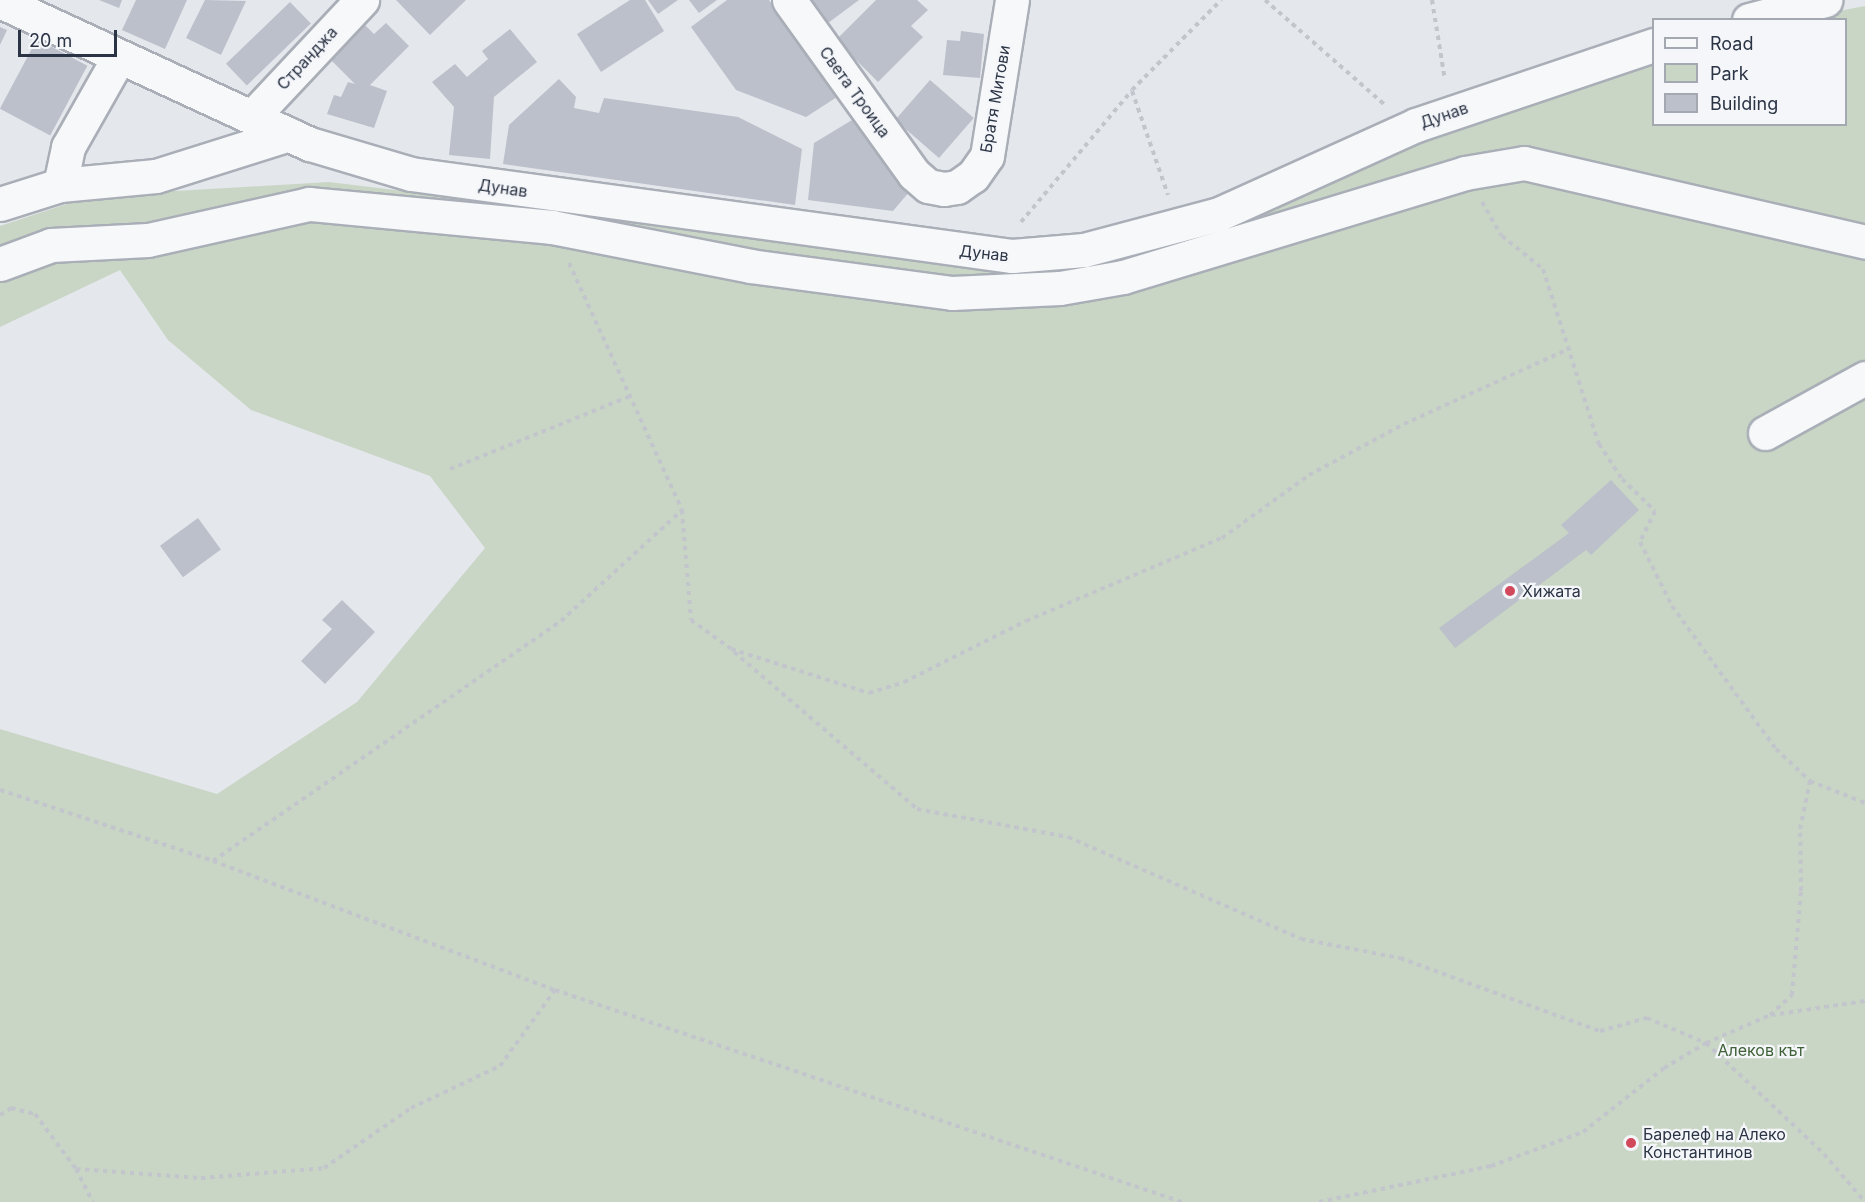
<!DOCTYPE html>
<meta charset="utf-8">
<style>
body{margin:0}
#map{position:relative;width:1865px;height:1202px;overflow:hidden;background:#e4e7ec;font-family:Inter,sans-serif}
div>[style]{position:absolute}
.green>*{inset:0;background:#c9d6c5}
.building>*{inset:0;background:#bbc0ca;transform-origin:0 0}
.path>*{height:4px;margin-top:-2px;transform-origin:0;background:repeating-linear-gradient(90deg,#c2c5cb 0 4.5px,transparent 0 9px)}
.roads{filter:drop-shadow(2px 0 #a9aeb7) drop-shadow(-2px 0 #a9aeb7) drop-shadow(0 2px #a9aeb7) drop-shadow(0 -2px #a9aeb7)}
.minor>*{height:33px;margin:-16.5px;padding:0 16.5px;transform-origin:16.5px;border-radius:16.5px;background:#f7f8fa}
.dots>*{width:16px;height:16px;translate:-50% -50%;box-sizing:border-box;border:3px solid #f4f6f9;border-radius:50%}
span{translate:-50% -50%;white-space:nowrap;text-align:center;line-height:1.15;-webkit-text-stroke:4.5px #f4f6f9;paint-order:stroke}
.street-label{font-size:16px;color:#2b3445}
.poi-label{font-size:16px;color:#2b3445}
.left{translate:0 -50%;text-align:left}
.park-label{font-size:16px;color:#3f6138}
.legend{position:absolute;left:1652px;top:18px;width:195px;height:108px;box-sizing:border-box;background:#f4f6f9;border:2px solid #a4a8b1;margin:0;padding:8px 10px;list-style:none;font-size:18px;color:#2b3445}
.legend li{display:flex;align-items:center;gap:12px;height:30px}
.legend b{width:30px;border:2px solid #a4a8b1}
.scale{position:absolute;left:18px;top:30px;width:99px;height:27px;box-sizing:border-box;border:3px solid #2b3445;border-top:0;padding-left:8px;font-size:18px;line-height:21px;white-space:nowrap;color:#2b3445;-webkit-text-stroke:4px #f4f6f9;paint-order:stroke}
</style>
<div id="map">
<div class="green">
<i style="clip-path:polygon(1865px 6px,1865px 1202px,0 1202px,0 729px,217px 794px,357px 702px,485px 548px,430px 476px,251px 410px,168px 340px,120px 270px,0 327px,0 226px,91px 196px,329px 182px,988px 262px,1385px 153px,1460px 124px,1653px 60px,1654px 124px,1846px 124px,1846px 20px,1797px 19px)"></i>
</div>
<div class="building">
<i style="clip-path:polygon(99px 0,122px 0,119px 8px)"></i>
<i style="clip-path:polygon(136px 0,187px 0,165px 49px,122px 30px)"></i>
<i style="clip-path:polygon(205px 0,246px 1px,221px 55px,186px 38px)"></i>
<i style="clip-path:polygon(396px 0,466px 0,430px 35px)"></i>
<i style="clip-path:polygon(630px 0,645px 0,664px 31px,601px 72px,577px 34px)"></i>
<i style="clip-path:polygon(648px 0,678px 0,658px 14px)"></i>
<i style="clip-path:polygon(689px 0,717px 0,699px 13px)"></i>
<i style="clip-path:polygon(727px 0,769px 0,837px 97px,806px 117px,736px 90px,691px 27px)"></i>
<i style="clip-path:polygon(811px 0,859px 0,828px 23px)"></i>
<i style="clip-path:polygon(876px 0,917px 0,928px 10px,911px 26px,923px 37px,878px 82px,836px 40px)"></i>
<i style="left:290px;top:2px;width:30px;height:89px;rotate:46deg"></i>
<i style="clip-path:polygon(386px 23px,409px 46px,370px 85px,387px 91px,374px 128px,327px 114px,334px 95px,341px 97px,348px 82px,355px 84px,329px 58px,364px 24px,374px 34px)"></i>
<i style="clip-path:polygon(0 27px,7px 30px,0 45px)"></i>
<i style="clip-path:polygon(510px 29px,537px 62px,494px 97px,490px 159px,449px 155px,454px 107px,432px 82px,455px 64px,467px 77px,488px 59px,482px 51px)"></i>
<i style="clip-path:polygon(961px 31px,984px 34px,980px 78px,943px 75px,947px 40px,960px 41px)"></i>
<i style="left:37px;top:39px;width:57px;height:79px;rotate:28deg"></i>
<i style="clip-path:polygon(559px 79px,576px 97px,574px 108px,599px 113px,604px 98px,738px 117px,802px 149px,795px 205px,503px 164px,509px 125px)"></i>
<i style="left:930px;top:80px;width:58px;height:53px;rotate:41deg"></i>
<i style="clip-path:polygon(857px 117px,910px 191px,893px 211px,808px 200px,814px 143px)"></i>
<i style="clip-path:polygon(1611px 480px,1639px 510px,1591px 555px,1586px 550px,1455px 648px,1439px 628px,1569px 533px,1561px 525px)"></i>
<i style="left:198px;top:518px;width:39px;height:47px;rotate:54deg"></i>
<i style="clip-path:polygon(342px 600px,375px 632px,325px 684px,301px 661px,332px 629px,322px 620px)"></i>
</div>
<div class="path">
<i style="left:1265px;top:0;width:158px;rotate:41.2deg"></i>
<i style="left:1432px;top:0;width:81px;rotate:80.8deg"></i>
<i style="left:1132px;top:91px;width:110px;rotate:70.9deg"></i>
<i style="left:1482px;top:202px;width:39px;rotate:60deg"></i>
<i style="left:1502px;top:236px;width:53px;rotate:38.8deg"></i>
<i style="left:1543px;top:269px;width:184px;rotate:72.3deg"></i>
<i style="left:1599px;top:444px;width:42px;rotate:56.7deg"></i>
<i style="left:1622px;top:479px;width:46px;rotate:44.1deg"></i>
<i style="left:1655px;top:511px;width:34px;rotate:116deg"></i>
<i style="left:1640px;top:542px;width:72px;rotate:63.4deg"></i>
<i style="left:1672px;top:606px;width:177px;rotate:54deg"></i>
<i style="left:1776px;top:749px;width:47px;rotate:43.3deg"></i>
<i style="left:1810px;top:781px;width:59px;rotate:21.8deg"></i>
<i style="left:1021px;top:222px;width:172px;rotate:-49.9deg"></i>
<i style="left:1132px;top:90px;width:127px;rotate:-45.3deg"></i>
<i style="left:569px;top:263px;width:272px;rotate:65.4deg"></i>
<i style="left:682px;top:510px;width:110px;rotate:85.3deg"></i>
<i style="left:691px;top:620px;width:49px;rotate:35.9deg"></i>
<i style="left:731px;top:649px;width:145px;rotate:17.7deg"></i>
<i style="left:869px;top:693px;width:37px;rotate:-17deg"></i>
<i style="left:904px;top:682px;width:136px;rotate:-26.6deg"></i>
<i style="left:1026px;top:621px;width:213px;rotate:-23deg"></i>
<i style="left:1222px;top:538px;width:107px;rotate:-35.9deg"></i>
<i style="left:1309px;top:475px;width:108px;rotate:-28.2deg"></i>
<i style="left:1404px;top:424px;width:183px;rotate:-24.5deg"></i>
<i style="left:450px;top:469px;width:195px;rotate:-22deg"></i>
<i style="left:734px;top:652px;width:241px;rotate:40.6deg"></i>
<i style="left:917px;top:809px;width:154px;rotate:10.5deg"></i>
<i style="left:1068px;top:837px;width:254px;rotate:23.6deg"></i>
<i style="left:1301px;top:939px;width:101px;rotate:10.9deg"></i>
<i style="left:1400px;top:958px;width:213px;rotate:20.1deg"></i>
<i style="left:1600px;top:1031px;width:49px;rotate:-15.5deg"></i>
<i style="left:1647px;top:1018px;width:64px;rotate:23deg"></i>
<i style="left:1706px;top:1043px;width:162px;rotate:43.2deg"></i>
<i style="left:1824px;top:1154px;width:63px;rotate:49.5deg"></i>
<i style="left:0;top:790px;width:225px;rotate:18.4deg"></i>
<i style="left:213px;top:861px;width:366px;rotate:20.7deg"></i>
<i style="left:555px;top:990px;width:662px;rotate:18.68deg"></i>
<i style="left:213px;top:861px;width:423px;rotate:-34.6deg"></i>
<i style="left:561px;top:621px;width:164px;rotate:-42.5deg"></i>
<i style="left:1771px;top:1015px;width:95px;rotate:-8.5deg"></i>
<i style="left:0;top:1115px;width:13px;rotate:-32deg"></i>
<i style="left:11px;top:1108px;width:25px;rotate:14deg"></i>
<i style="left:35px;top:1114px;width:69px;rotate:53.3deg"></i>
<i style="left:76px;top:1169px;width:125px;rotate:4.1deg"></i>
<i style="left:201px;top:1178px;width:123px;rotate:-4.6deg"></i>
<i style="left:324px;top:1168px;width:106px;rotate:-34.6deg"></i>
<i style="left:411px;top:1108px;width:98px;rotate:-25.3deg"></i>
<i style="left:500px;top:1066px;width:94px;rotate:-54.1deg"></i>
<i style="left:76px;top:1169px;width:37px;rotate:63deg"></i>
<i style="left:1319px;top:1202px;width:176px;rotate:-11.8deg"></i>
<i style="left:1491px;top:1166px;width:98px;rotate:-20.3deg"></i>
<i style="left:1583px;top:1132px;width:103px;rotate:-38.3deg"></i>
<i style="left:1664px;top:1068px;width:49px;rotate:-30.8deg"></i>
<i style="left:1706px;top:1043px;width:70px;rotate:-23.6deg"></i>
<i style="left:1770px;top:1015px;width:30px;rotate:-42deg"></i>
<i style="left:1792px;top:995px;width:104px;rotate:-85.1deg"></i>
<i style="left:1801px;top:891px;width:62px;rotate:-90.9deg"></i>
<i style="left:1800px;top:829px;width:49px;rotate:-78.2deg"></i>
</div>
<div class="roads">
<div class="minor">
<i style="left:789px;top:0;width:214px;rotate:54.3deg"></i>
<i style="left:914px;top:174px;width:18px;rotate:41deg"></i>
<i style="left:928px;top:186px;width:16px;rotate:11deg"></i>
<i style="left:944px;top:189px;width:13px;rotate:-9deg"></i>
<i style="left:957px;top:187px;width:19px;rotate:-35deg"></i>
<i style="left:973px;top:176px;width:24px;rotate:-55deg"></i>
<i style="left:987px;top:156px;width:158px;rotate:-80.9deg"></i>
<i style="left:0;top:1px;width:341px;rotate:24.8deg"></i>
<i style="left:310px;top:144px;width:105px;rotate:16.5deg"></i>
<i style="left:411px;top:174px;width:607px;rotate:7.77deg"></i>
<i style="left:1012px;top:256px;width:72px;rotate:-4.8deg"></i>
<i style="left:1084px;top:250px;width:140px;rotate:-14.9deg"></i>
<i style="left:1219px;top:214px;width:216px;rotate:-24.3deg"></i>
<i style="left:1416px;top:125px;width:251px;rotate:-18.6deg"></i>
<i style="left:1749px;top:20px;width:79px;rotate:-14.7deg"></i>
<i style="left:252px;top:117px;width:161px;rotate:-46.8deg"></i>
<i style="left:60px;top:185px;width:39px;rotate:-78deg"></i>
<i style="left:68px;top:147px;width:103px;rotate:-60.5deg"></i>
<i style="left:0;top:204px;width:63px;rotate:-17.6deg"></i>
<i style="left:60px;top:185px;width:96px;rotate:-5.4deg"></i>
<i style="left:156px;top:176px;width:139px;rotate:-17.5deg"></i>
<i style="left:0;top:264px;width:54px;rotate:-20.4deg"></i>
<i style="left:51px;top:245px;width:97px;rotate:-3deg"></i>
<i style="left:148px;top:240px;width:165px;rotate:-12.6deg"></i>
<i style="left:309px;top:204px;width:244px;rotate:5.4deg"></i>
<i style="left:552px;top:227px;width:202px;rotate:11.1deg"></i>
<i style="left:750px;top:266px;width:204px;rotate:7.6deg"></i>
<i style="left:952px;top:293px;width:108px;rotate:-2.7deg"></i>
<i style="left:1060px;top:288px;width:64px;rotate:-9.9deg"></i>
<i style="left:1123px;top:277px;width:357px;rotate:-16.9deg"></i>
<i style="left:1465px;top:173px;width:60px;rotate:-9.6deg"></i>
<i style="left:1524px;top:163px;width:350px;rotate:13deg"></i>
<i style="left:1765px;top:433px;width:114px;rotate:-28.8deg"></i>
</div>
</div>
<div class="dots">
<i style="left:1510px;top:591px;background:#d1495b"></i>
<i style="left:1631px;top:1143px;background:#d1495b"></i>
</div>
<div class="street-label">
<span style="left:307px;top:58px;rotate:-47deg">Странджа</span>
<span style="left:855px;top:92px;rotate:54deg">Света Троица</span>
<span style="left:995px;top:99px;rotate:-80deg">Братя Митови</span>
<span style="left:1444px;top:115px;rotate:-19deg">Дунав</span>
<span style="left:503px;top:188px;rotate:8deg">Дунав</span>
<span style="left:984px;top:253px;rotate:6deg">Дунав</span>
</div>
<div class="poi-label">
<span class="left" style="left:1522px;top:591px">Хижата</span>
<span class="left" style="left:1643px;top:1143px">Барелеф на Алеко<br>Константинов</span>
</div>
<div class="park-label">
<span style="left:1761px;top:1050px">Алеков кът</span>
</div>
<ul class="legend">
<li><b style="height:8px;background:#f7f8fa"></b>Road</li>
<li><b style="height:16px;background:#c9d6c5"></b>Park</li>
<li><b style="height:16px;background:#bbc0ca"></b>Building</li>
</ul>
<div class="scale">20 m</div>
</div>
